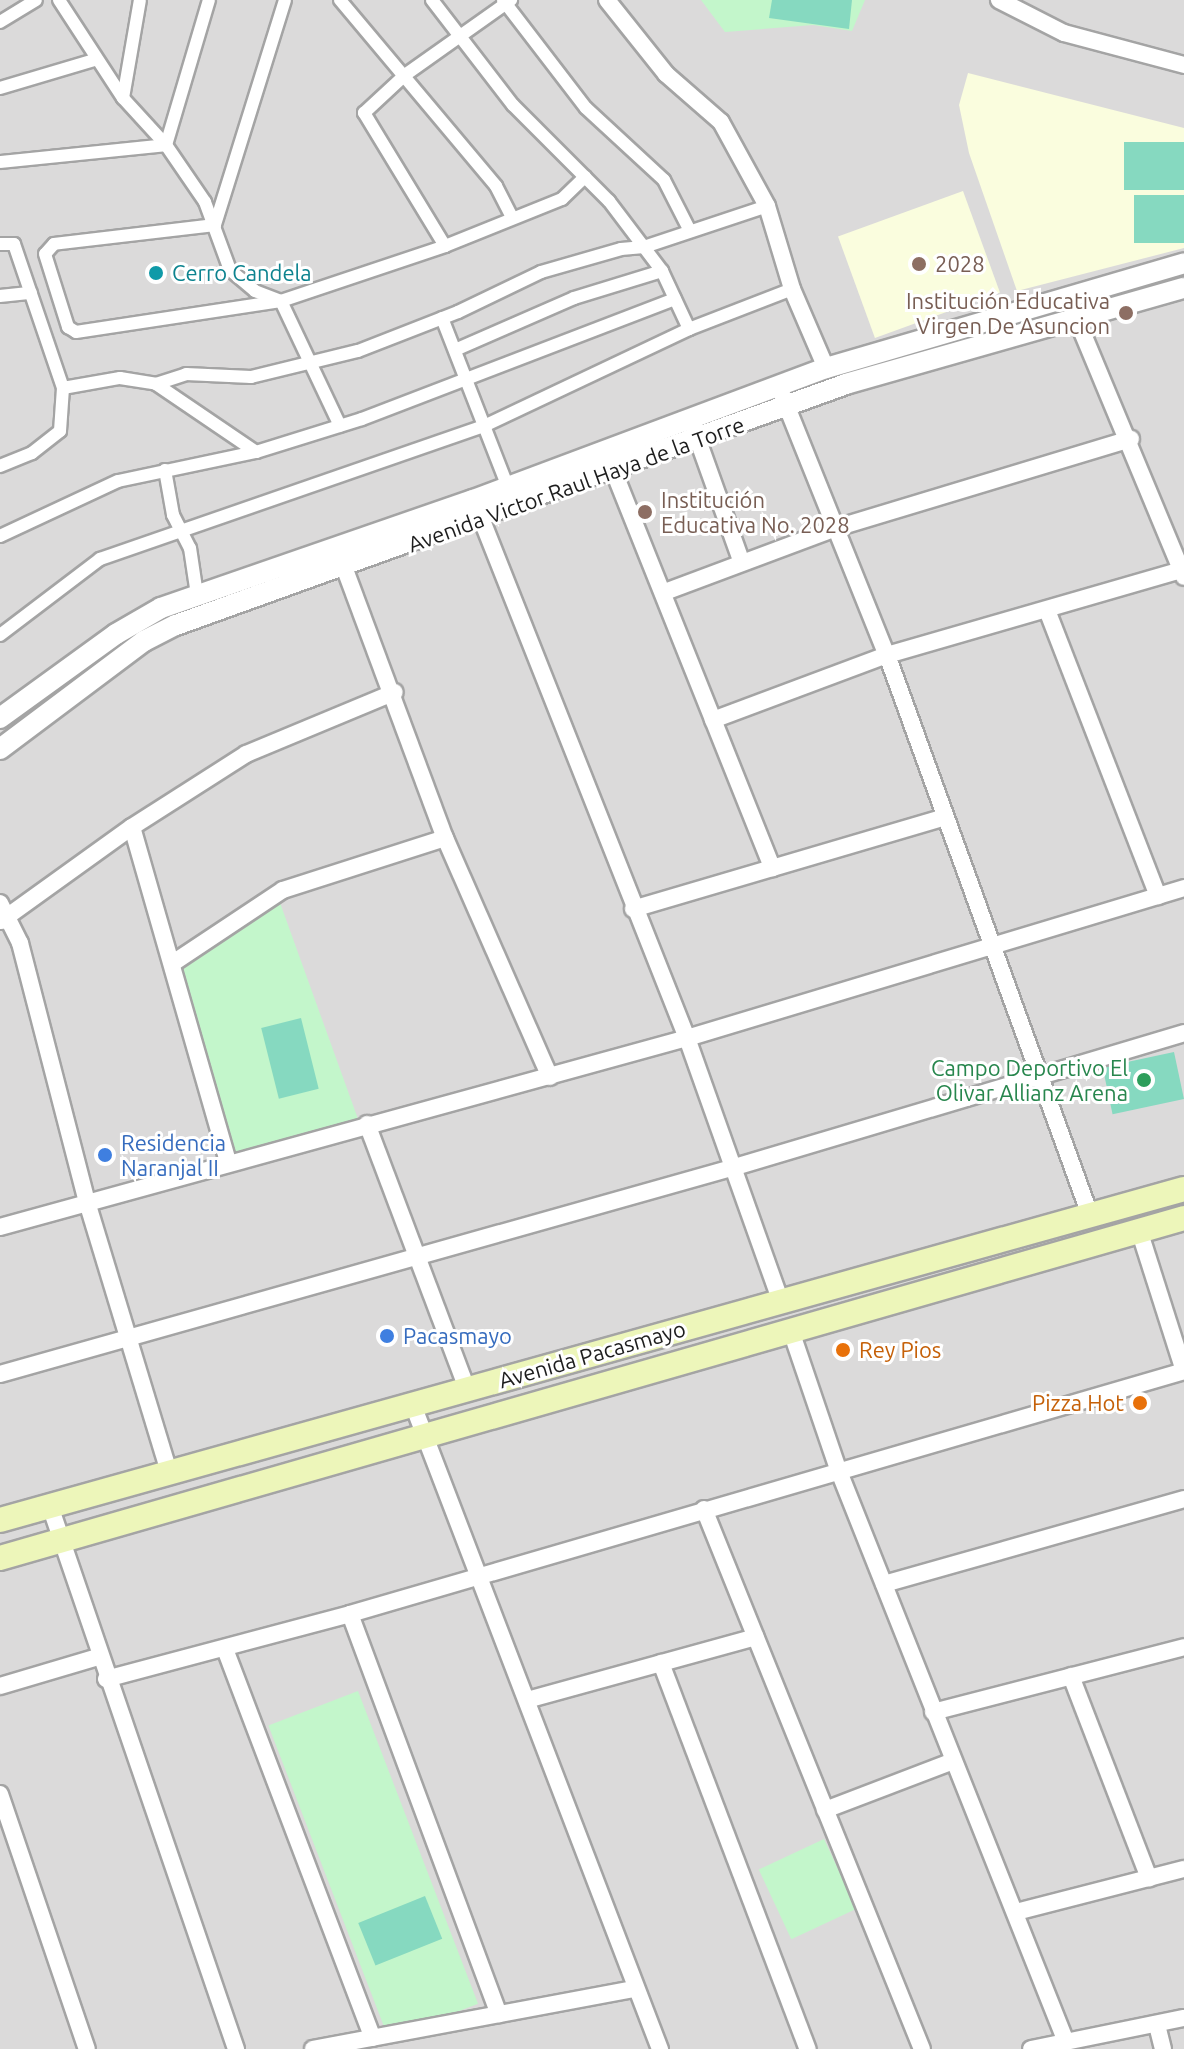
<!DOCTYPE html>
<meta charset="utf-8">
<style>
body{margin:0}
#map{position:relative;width:1184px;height:2049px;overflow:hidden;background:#eeece4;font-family:Ubuntu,sans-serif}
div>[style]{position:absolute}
.residential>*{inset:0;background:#dbdada;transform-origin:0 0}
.education>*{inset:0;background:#fafdde;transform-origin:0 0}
.park>*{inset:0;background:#c3f6cb;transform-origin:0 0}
.pitch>*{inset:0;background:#86d9c0;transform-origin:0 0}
.roads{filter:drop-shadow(2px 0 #a4a4a4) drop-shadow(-2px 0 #a4a4a4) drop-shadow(0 2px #a4a4a4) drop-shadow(0 -2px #a4a4a4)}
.pedestrian>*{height:12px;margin:-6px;padding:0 6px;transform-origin:6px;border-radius:6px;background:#fff}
.minor>*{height:16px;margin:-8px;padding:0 8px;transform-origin:8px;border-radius:8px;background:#fff}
.tertiary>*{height:20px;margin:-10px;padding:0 10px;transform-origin:10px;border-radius:10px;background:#fff}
.secondary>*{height:24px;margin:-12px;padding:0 12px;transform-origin:12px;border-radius:12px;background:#edf6ba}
.dots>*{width:22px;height:22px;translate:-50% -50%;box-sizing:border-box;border:4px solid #fff;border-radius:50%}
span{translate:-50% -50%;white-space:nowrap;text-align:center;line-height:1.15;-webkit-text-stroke:6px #fff;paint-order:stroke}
.education-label{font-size:22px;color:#785e54}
.left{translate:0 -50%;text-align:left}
.right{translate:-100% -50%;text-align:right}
.culture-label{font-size:22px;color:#0d838f}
.street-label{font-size:22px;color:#1d1d1d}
.leisure-label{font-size:22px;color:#27864d}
.shop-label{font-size:22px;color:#366cbe}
.food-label{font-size:22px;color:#c56008}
</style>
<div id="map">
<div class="residential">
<i style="left:0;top:0;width:1184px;height:2049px"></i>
</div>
<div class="education">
<i style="clip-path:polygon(968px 73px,1184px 128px,1184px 248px,1017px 291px,969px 153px,959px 105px)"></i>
<i style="left:963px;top:191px;width:108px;height:133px;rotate:70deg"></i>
</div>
<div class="park">
<i style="clip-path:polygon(701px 0,865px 0,852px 31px,813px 25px,725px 32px)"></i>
<i style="clip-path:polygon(279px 900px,358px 1119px,233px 1155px,182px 966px)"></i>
<i style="left:358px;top:1691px;width:335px;height:96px;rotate:69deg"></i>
<i style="left:824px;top:1839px;width:77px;height:72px;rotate:65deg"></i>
</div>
<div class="pitch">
<i style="clip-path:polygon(772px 0,852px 0,849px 29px,769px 18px)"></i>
<i style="left:1184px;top:142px;width:48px;height:60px;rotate:90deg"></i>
<i style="left:1184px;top:195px;width:48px;height:50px;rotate:90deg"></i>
<i style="left:301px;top:1018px;width:73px;height:41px;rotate:76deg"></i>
<i style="left:1174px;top:1052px;width:48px;height:73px;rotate:78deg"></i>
<i style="left:425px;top:1896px;width:46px;height:72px;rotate:68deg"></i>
</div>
<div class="roads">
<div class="pedestrian">
<i style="left:59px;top:0;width:117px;rotate:56.9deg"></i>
<i style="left:123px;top:98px;width:64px;rotate:47.5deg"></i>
<i style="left:166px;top:145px;width:69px;rotate:55.6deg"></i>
<i style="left:205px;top:202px;width:72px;rotate:69.8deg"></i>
<i style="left:230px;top:270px;width:33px;rotate:40deg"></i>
<i style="left:255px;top:291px;width:28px;rotate:21deg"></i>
<i style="left:281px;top:301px;width:138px;rotate:64.7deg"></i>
<i style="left:285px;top:0;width:236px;rotate:107.3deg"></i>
<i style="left:215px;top:225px;width:162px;rotate:173.3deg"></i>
<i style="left:54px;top:244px;width:13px;rotate:132deg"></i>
<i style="left:45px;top:254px;width:77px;rotate:72.5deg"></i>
<i style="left:68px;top:327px;width:9px;rotate:32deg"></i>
<i style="left:76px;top:332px;width:207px;rotate:-8.6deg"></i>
<i style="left:281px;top:301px;width:173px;rotate:-18.5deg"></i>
<i style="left:445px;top:246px;width:126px;rotate:-21.9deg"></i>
<i style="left:562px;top:199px;width:32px;rotate:-44deg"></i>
<i style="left:340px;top:0;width:243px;rotate:50deg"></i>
<i style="left:496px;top:186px;width:36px;rotate:63deg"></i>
<i style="left:432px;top:0;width:133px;rotate:52.4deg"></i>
<i style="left:513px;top:105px;width:136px;rotate:45deg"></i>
<i style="left:609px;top:201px;width:88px;rotate:52.9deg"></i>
<i style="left:662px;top:271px;width:64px;rotate:65deg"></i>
<i style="left:503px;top:0;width:136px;rotate:52.5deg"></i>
<i style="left:586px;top:108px;width:106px;rotate:42.7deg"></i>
<i style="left:664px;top:180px;width:57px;rotate:63deg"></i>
<i style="left:0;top:22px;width:42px;rotate:-31.4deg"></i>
<i style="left:0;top:88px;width:101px;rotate:-16.6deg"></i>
<i style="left:123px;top:98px;width:99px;rotate:-80.2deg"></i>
<i style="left:0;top:162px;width:167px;rotate:-5.8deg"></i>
<i style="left:166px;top:145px;width:151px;rotate:-73.5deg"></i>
<i style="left:0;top:244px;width:14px"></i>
<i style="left:14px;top:244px;width:152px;rotate:71.2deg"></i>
<i style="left:63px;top:388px;width:43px;rotate:94deg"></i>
<i style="left:60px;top:431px;width:36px;rotate:142deg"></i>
<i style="left:32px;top:453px;width:35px;rotate:158deg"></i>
<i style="left:445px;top:246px;width:156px;rotate:-121.3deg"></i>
<i style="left:364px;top:113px;width:56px;rotate:-42.8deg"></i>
<i style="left:405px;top:75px;width:130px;rotate:-35.3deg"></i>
<i style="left:0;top:296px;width:31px;rotate:-6deg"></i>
<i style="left:442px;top:318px;width:181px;rotate:68.7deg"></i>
<i style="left:455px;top:350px;width:130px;rotate:-23.6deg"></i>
<i style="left:574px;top:298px;width:92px;rotate:-17.1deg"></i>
<i style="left:156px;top:384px;width:32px;rotate:-18deg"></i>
<i style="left:186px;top:374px;width:65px;rotate:2.6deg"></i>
<i style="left:251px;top:377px;width:110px;rotate:-13.7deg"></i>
<i style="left:358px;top:351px;width:107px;rotate:-21.3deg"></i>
<i style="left:458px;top:312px;width:92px;rotate:-25.7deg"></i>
<i style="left:541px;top:272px;width:83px;rotate:-16deg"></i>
<i style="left:621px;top:249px;width:23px;rotate:-5deg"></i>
<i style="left:644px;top:247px;width:130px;rotate:-18.4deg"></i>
<i style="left:63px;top:388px;width:58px;rotate:-10deg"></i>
<i style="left:120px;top:378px;width:36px;rotate:9deg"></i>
<i style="left:156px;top:384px;width:121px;rotate:34.2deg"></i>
<i style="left:165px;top:470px;width:46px;rotate:79.9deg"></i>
<i style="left:173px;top:515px;width:37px;rotate:63deg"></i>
<i style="left:190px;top:548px;width:48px;rotate:81.5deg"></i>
<i style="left:0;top:536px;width:130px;rotate:-25deg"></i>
<i style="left:118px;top:481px;width:141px;rotate:-11.9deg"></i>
<i style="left:256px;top:452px;width:111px;rotate:-17.3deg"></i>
<i style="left:362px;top:419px;width:335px;rotate:-21deg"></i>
<i style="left:0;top:635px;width:126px;rotate:-37.2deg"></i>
<i style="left:100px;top:559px;width:409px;rotate:-19.1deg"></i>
<i style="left:486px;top:425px;width:225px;rotate:-25.3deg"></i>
<i style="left:689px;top:329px;width:110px;rotate:-21.2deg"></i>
</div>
<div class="minor">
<i style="left:607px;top:0;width:95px;rotate:51.4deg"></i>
<i style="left:666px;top:74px;width:73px;rotate:41.1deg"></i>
<i style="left:721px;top:122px;width:96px;rotate:61.3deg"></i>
<i style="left:767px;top:206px;width:87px;rotate:73.2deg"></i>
<i style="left:792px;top:289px;width:86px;rotate:66.7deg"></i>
<i style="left:999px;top:0;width:73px;rotate:26.9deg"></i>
<i style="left:1064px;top:33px;width:124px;rotate:14.9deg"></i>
<i style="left:1068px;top:298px;width:302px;rotate:67.4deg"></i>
<i style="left:779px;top:387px;width:289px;rotate:68.1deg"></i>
<i style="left:887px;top:655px;width:596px;rotate:70.07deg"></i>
<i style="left:694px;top:429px;width:139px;rotate:70.3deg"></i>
<i style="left:608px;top:457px;width:443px;rotate:68.2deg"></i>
<i style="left:481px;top:518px;width:559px;rotate:68.39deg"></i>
<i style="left:687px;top:1038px;width:280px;rotate:70.4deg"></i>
<i style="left:340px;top:556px;width:301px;rotate:69.6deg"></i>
<i style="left:445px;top:838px;width:261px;rotate:66.3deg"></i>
<i style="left:665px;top:592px;width:186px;rotate:-20.5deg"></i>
<i style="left:839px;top:527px;width:305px;rotate:-16.8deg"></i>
<i style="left:1047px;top:610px;width:307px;rotate:68.8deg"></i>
<i style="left:713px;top:720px;width:186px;rotate:-20.5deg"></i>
<i style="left:887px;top:655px;width:306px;rotate:-16.1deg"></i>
<i style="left:132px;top:827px;width:348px;rotate:74deg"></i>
<i style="left:0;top:903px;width:45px;rotate:63.4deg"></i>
<i style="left:20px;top:943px;width:268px;rotate:75.5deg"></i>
<i style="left:87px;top:1202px;width:282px;rotate:73.1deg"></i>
<i style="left:633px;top:909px;width:323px;rotate:-16.4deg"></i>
<i style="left:1px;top:921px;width:161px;rotate:-35.7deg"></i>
<i style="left:132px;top:827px;width:135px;rotate:-32.6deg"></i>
<i style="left:246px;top:754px;width:161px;rotate:-22.6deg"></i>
<i style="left:173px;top:963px;width:132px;rotate:-33.6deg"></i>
<i style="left:283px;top:890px;width:170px;rotate:-17.8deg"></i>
<i style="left:367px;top:1124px;width:283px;rotate:69.3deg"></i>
<i style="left:0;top:1227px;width:713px;rotate:-15.38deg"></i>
<i style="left:687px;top:1038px;width:519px;rotate:-16.79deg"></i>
<i style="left:1139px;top:1230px;width:148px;rotate:72.3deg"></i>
<i style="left:791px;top:1331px;width:146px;rotate:71.2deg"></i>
<i style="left:838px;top:1469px;width:617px;rotate:68.3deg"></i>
<i style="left:0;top:1374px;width:764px;rotate:-15.73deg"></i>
<i style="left:735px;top:1167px;width:469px;rotate:-16.6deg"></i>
<i style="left:413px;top:1405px;width:690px;rotate:69.02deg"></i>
<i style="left:50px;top:1506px;width:574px;rotate:71.09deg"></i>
<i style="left:704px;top:1509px;width:582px;rotate:68.02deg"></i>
<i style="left:884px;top:1584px;width:312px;rotate:-15.8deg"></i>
<i style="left:350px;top:1614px;width:427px;rotate:69.6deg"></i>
<i style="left:225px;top:1649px;width:416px;rotate:69.2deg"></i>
<i style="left:661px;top:1663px;width:413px;rotate:69.2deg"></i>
<i style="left:1071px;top:1676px;width:217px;rotate:68.9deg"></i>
<i style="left:106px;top:1679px;width:253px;rotate:-14.9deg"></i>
<i style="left:350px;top:1614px;width:869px;rotate:-16.24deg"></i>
<i style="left:0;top:1686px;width:102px;rotate:-16.5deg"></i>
<i style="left:527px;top:1700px;width:237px;rotate:-15.4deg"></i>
<i style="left:933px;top:1712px;width:259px;rotate:-14.5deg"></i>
<i style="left:0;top:1794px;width:269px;rotate:71.2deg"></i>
<i style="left:825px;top:1810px;width:137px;rotate:-20.9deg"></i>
<i style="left:1016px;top:1912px;width:173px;rotate:-14.4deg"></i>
<i style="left:1157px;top:2025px;width:25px;rotate:76deg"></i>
<i style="left:313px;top:2049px;width:327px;rotate:-10.6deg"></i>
<i style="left:1031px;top:2049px;width:156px;rotate:-11.5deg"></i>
</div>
<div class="tertiary">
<i style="left:0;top:718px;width:143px;rotate:-35.9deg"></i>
<i style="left:116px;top:634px;width:52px;rotate:-30deg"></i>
<i style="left:161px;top:608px;width:330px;rotate:-19.1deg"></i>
<i style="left:473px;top:500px;width:377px;rotate:-20.5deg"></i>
<i style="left:826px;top:368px;width:373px;rotate:-16.3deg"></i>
<i style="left:0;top:749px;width:180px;rotate:-36.9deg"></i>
<i style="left:144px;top:641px;width:36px;rotate:-27deg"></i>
<i style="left:176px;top:625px;width:712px;rotate:-19.78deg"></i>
<i style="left:846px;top:384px;width:351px;rotate:-15.9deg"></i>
</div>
<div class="secondary">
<i style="left:0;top:1520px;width:1229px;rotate:-15.62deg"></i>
<i style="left:0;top:1558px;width:1232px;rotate:-16.02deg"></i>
</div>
</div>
<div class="dots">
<i style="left:919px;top:264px;background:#8d6e63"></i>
<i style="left:156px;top:273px;background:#0f9aa8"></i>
<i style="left:1126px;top:313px;background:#8d6e63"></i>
<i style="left:645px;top:512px;background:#8d6e63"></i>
<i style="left:1144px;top:1080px;background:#2e9e5b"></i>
<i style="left:105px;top:1155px;background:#3f7fe0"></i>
<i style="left:387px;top:1336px;background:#3f7fe0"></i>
<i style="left:843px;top:1350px;background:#e8710a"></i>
<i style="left:1140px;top:1403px;background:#e8710a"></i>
</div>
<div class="education-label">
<span class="left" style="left:935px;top:264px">2028</span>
<span class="right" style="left:1110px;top:313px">Institución Educativa<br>Virgen De Asuncion</span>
<span class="left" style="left:661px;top:512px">Institución<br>Educativa No. 2028</span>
</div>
<div class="culture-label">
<span class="left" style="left:172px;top:273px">Cerro Candela</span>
</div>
<div class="street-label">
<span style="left:576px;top:484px;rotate:-20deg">Avenida Victor Raul Haya de la Torre</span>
<span style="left:592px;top:1354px;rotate:-16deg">Avenida Pacasmayo</span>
</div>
<div class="leisure-label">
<span class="right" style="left:1128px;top:1080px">Campo Deportivo El<br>Olivar Allianz Arena</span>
</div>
<div class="shop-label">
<span class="left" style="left:121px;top:1155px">Residencia<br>Naranjal II</span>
<span class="left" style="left:403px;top:1336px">Pacasmayo</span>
</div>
<div class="food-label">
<span class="left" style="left:859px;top:1350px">Rey Pios</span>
<span class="right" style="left:1124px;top:1403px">Pizza Hot</span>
</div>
</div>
